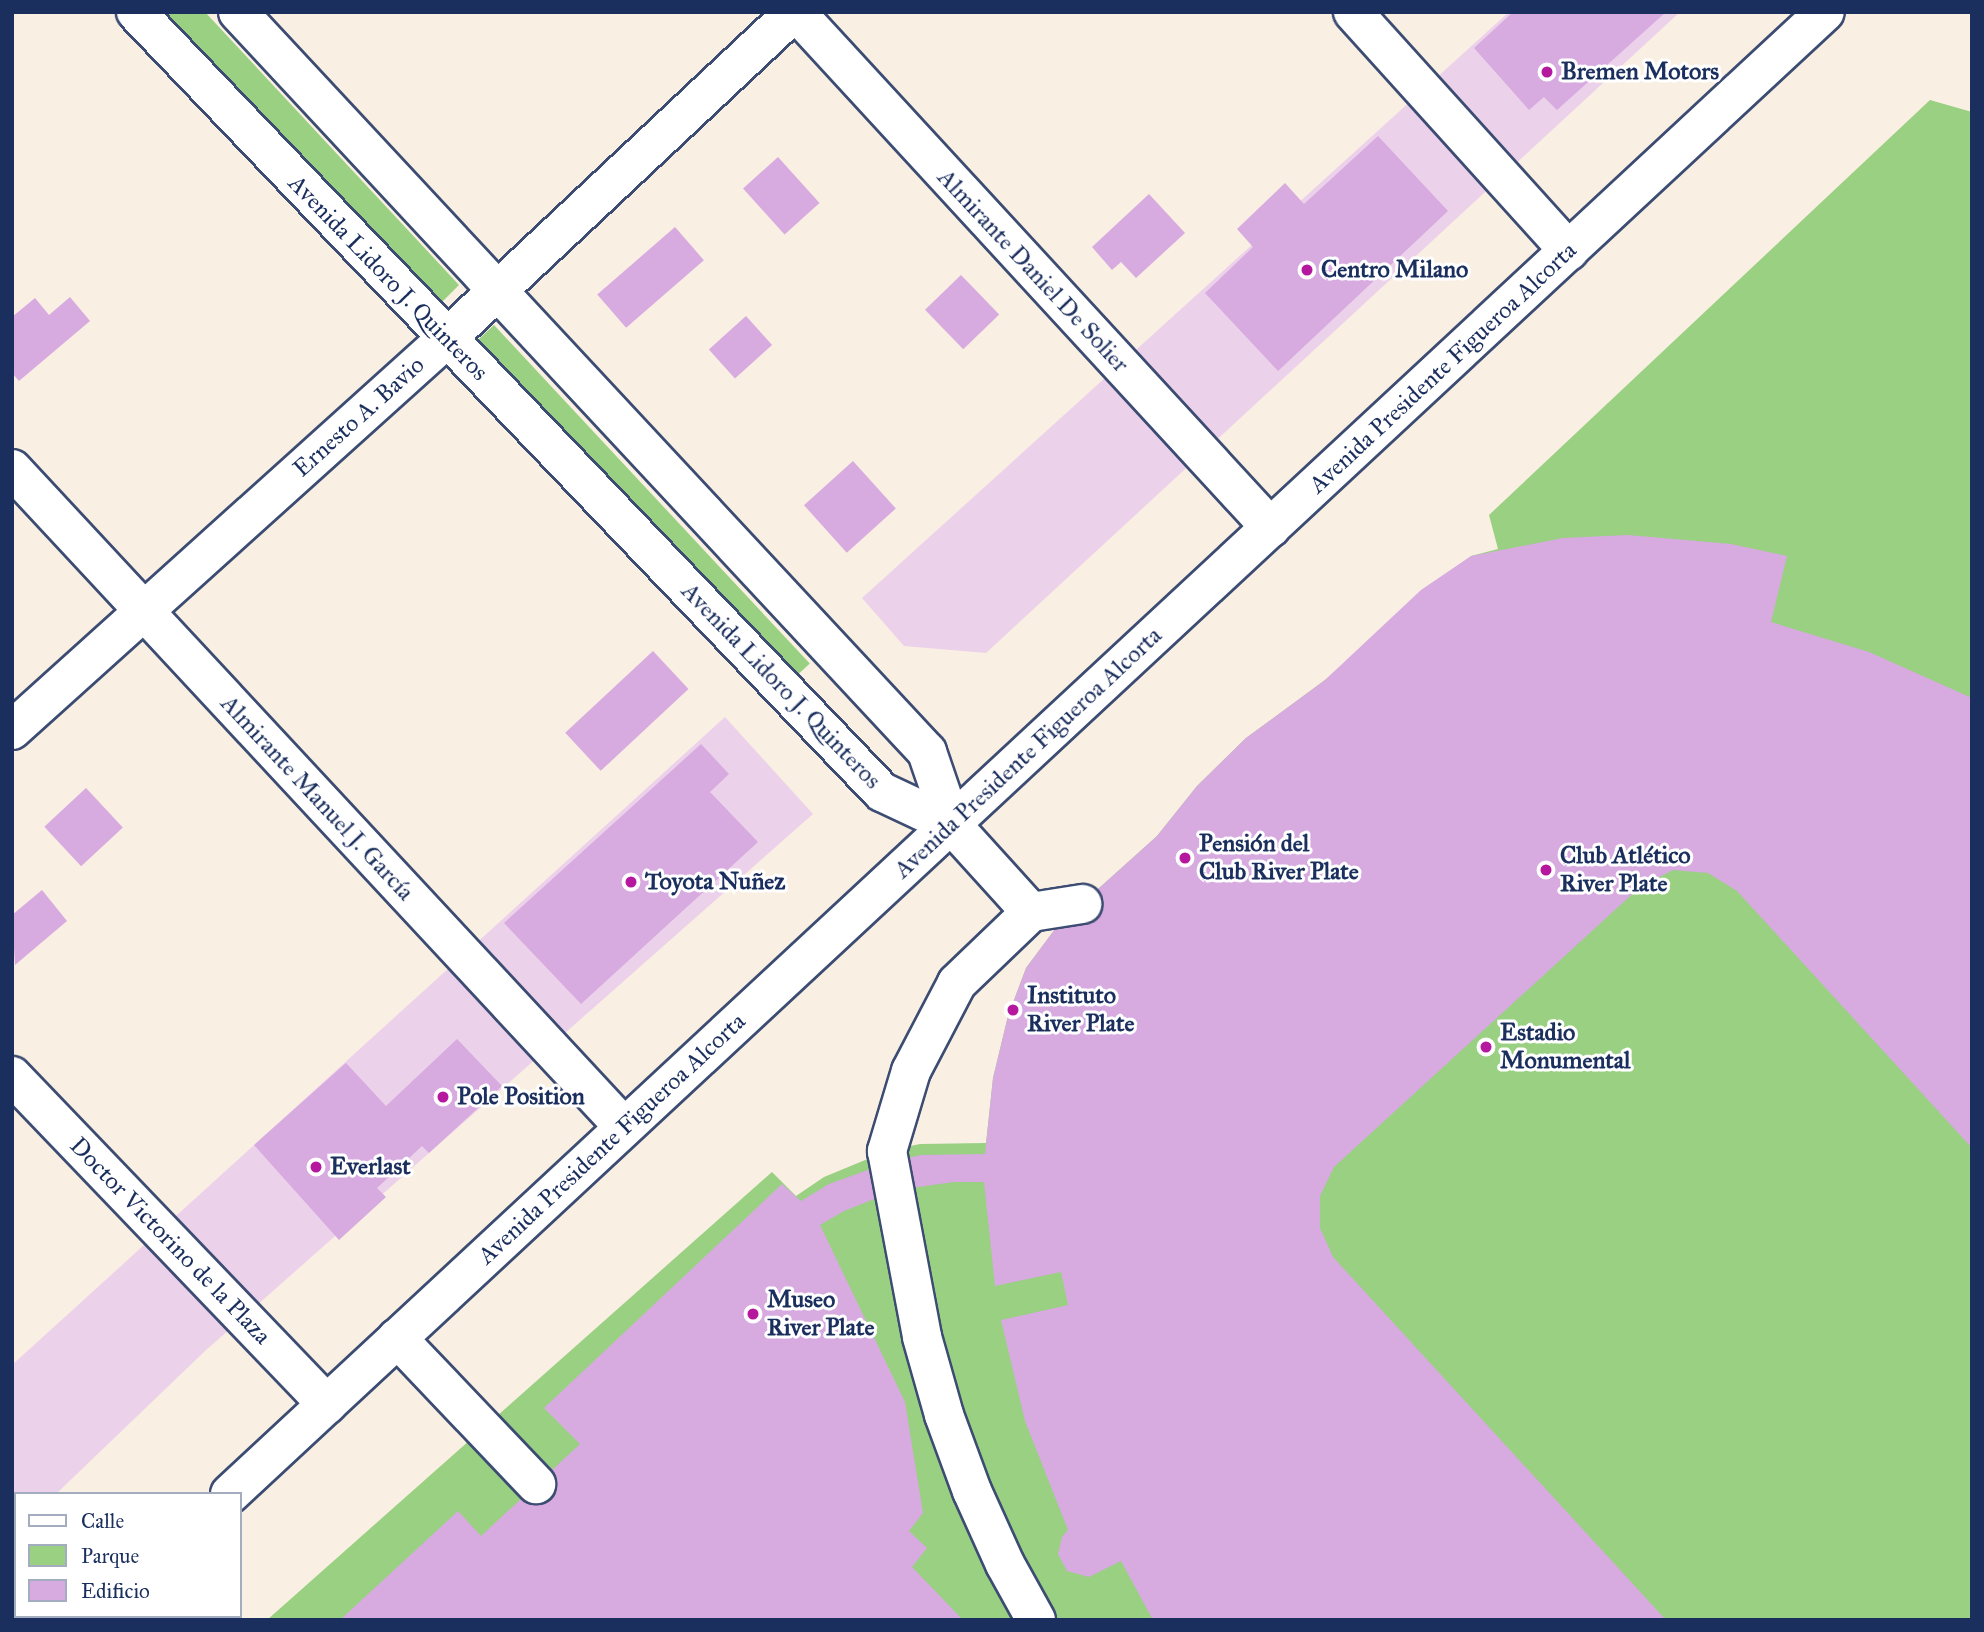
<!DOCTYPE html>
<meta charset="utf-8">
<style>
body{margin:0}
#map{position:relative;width:1984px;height:1632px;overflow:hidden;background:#faefe3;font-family:"IM FELL Great Primer",serif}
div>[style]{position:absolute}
.built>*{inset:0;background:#ecd1ea}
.green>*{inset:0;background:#99d082;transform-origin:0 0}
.building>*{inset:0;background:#d7aae0;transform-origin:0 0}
.roads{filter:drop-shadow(2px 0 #3c4c72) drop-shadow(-2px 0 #3c4c72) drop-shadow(0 2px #3c4c72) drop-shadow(0 -2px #3c4c72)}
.minor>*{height:38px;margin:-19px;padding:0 19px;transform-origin:19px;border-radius:19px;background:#fff}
.major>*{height:38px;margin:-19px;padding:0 19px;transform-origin:19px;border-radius:19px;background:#fff}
.dots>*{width:19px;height:19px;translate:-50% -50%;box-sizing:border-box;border:4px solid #fff;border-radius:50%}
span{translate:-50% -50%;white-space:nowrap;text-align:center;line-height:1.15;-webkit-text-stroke:6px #fff;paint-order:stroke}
.poi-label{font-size:24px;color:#1b2f5e;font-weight:700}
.left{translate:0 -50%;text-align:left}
.street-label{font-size:24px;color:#1b2f5e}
.frame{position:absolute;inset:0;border:14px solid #1b2f5e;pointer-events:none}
.legend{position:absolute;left:14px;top:1492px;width:228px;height:126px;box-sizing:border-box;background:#fff;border:2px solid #a4acbf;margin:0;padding:9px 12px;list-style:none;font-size:21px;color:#1b2f5e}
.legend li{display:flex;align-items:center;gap:14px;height:35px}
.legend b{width:35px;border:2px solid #a4acbf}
</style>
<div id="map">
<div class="built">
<i style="clip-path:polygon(1509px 12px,1680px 12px,986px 653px,904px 646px,862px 598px)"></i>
<i style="clip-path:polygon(725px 717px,813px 814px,205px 1351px,56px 1494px,16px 1494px,16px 1532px,12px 1535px,12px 1365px)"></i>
</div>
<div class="green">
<i style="clip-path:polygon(160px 12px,205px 12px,459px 285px,438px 306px)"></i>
<i style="clip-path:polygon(1930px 100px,1972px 112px,1972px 1620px,267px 1620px,772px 1172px,796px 1196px,824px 1177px,887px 1151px,920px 1144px,986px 1143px,993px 1078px,1008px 1016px,1026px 968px,1058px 925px,1157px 836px,1197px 786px,1246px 738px,1325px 680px,1471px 556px,1498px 549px,1489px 515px)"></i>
<i style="left:494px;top:325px;width:463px;height:30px;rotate:47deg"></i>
</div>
<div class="building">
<i style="clip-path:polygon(1513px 12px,1666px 12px,1557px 110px,1544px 97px,1529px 110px,1474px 48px)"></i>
<i style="clip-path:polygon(1378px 136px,1448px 211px,1278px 371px,1205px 293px,1253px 247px,1237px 229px,1285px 183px,1304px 204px)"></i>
<i style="left:778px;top:157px;width:62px;height:47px;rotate:48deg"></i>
<i style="clip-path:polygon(1149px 194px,1185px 233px,1136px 278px,1121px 262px,1112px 270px,1092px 247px)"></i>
<i style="left:675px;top:227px;width:44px;height:103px;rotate:49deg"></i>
<i style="left:961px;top:275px;width:55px;height:50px;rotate:46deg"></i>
<i style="clip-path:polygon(70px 297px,90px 321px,19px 381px,12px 373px,12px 317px,35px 298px,49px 315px)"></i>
<i style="left:746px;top:316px;width:39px;height:50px;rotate:48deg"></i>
<i style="left:853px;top:461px;width:64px;height:66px;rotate:48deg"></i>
<i style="clip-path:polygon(1628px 535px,1731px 544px,1787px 556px,1771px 622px,1869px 652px,1972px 698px,1972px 1148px,1737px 891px,1708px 873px,1673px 870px,1640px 887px,1346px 1156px,1334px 1167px,1320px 1196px,1320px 1228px,1333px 1257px,1666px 1620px,1153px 1620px,1121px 1561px,1089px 1577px,1067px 1571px,1058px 1554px,1062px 1537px,1068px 1530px,1025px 1421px,1001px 1320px,1068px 1305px,1061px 1272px,995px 1286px,984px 1182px,954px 1182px,897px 1190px,844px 1211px,820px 1225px,905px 1402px,923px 1513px,909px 1531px,927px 1548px,912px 1567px,963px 1620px,340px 1620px,458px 1511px,481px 1536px,580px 1444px,544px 1408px,782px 1184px,801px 1201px,829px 1184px,890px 1162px,921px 1155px,985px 1154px,993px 1078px,1008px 1016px,1026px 968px,1058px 925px,1157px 836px,1197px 786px,1246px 738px,1325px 680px,1421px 590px,1471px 556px,1563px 538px)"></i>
<i style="left:653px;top:651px;width:52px;height:120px;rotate:47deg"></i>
<i style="clip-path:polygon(701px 744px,729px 774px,710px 792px,758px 842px,581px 1004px,504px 923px)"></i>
<i style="left:86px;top:788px;width:54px;height:57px;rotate:47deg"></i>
<i style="clip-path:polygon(42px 890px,67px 921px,15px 965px,12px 915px)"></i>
<i style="clip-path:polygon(457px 1039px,502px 1086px,429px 1153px,422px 1146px,377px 1188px,386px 1197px,339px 1240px,254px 1145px,346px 1063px,386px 1106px)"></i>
</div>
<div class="roads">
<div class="minor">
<i style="left:136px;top:12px;width:1079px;rotate:46.28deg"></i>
<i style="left:882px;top:792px;width:77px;rotate:25.2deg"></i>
<i style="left:952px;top:825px;width:118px;rotate:47.8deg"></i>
<i style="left:1031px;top:912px;width:103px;rotate:136.2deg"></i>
<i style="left:957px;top:983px;width:99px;rotate:117.6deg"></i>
<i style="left:911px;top:1071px;width:84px;rotate:106.7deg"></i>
<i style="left:887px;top:1151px;width:189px;rotate:79.3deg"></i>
<i style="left:922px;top:1337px;width:81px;rotate:74.2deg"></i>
<i style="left:944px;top:1415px;width:81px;rotate:69.8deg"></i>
<i style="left:972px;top:1491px;width:80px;rotate:65.7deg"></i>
<i style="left:1005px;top:1564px;width:64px;rotate:61deg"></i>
<i style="left:238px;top:12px;width:1011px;rotate:47.04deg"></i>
<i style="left:927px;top:752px;width:77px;rotate:71.1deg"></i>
<i style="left:796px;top:12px;width:701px;rotate:47.37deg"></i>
<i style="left:1353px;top:12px;width:322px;rotate:47.9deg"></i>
<i style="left:12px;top:469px;width:897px;rotate:47.08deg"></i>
<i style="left:12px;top:730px;width:584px;rotate:-42.02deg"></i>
<i style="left:446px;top:339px;width:478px;rotate:-43.2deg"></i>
<i style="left:1031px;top:912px;width:52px;rotate:-8.9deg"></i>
<i style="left:12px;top:1076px;width:455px;rotate:46.2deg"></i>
<i style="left:397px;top:1338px;width:202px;rotate:46.4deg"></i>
</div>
<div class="major">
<i style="left:230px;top:1494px;width:2177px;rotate:-42.9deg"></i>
<i style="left:93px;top:1620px;width:6px;rotate:-45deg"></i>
</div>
</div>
<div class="dots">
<i style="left:1547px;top:72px;background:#b5179e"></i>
<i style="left:1307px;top:270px;background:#b5179e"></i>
<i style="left:1185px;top:858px;background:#b5179e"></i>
<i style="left:1546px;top:870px;background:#b5179e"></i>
<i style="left:631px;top:882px;background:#b5179e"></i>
<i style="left:1013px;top:1010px;background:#b5179e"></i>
<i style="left:1486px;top:1047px;background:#b5179e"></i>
<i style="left:443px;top:1097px;background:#b5179e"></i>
<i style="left:316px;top:1167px;background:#b5179e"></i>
<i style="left:753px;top:1314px;background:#b5179e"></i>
</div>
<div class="poi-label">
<span class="left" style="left:1561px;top:72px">Bremen Motors</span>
<span class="left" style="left:1321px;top:270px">Centro Milano</span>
<span class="left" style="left:1199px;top:858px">Pensión del<br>Club River Plate</span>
<span class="left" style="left:1560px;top:870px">Club Atlético<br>River Plate</span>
<span class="left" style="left:645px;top:882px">Toyota Nuñez</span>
<span class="left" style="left:1027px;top:1010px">Instituto<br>River Plate</span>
<span class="left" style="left:1500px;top:1047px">Estadio<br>Monumental</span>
<span class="left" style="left:457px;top:1097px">Pole Position</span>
<span class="left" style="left:330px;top:1167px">Everlast</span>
<span class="left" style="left:767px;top:1314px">Museo<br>River Plate</span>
</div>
<div class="street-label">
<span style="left:1033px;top:271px;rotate:47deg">Almirante Daniel De Solier</span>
<span style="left:388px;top:278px;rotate:46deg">Avenida Lidoro J. Quinteros</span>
<span style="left:1443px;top:368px;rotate:-43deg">Avenida Presidente Figueroa Alcorta</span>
<span style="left:359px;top:417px;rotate:-42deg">Ernesto A. Bavio</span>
<span style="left:781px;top:686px;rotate:46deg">Avenida Lidoro J. Quinteros</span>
<span style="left:1028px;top:753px;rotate:-43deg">Avenida Presidente Figueroa Alcorta</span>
<span style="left:317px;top:798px;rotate:47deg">Almirante Manuel J. García</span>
<span style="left:612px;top:1139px;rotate:-43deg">Avenida Presidente Figueroa Alcorta</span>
<span style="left:170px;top:1241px;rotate:46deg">Doctor Victorino de la Plaza</span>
</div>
<div class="frame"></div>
<ul class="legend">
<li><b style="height:9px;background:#fff"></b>Calle</li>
<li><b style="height:19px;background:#99d082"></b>Parque</li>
<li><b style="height:19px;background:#d7aae0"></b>Edificio</li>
</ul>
</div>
